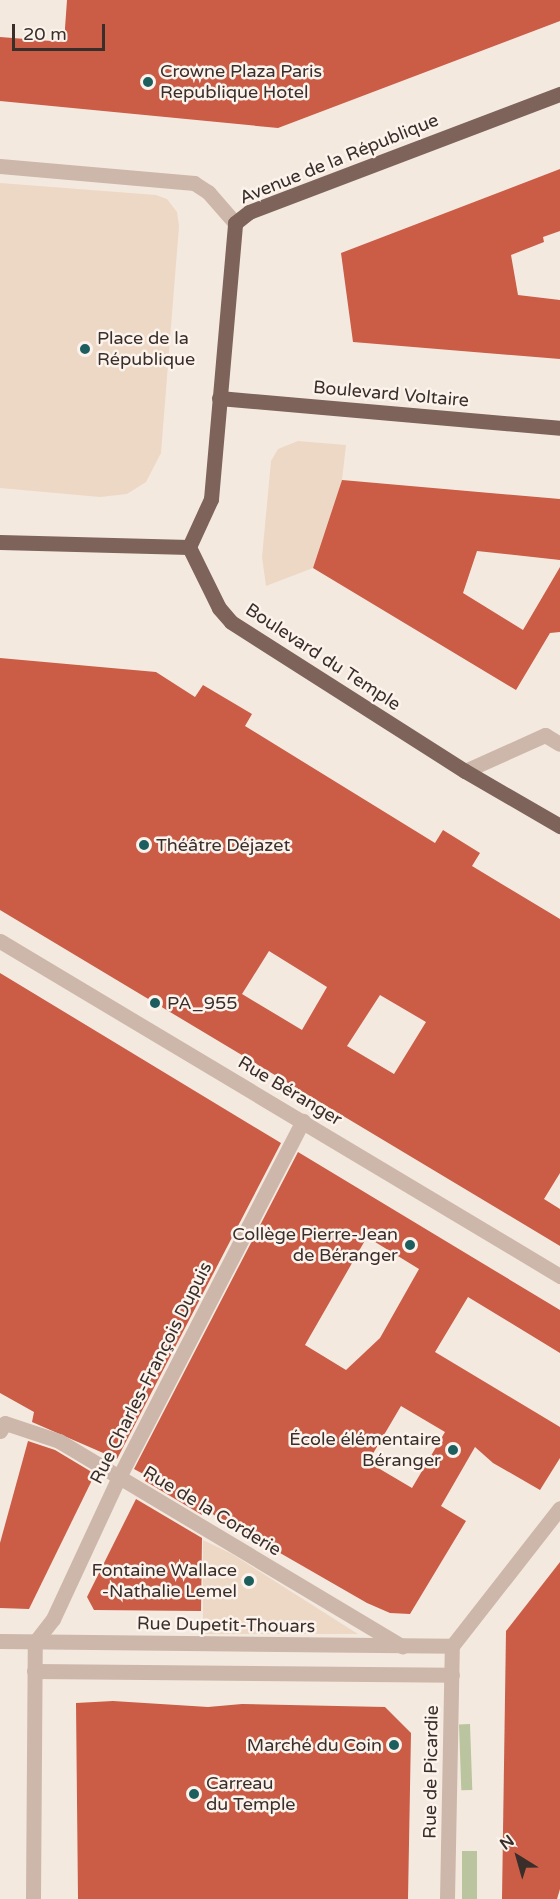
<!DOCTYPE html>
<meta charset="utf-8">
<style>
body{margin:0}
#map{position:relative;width:560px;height:1899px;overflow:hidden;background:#f4e9df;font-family:"Varela Round",sans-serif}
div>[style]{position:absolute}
.green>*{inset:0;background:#bac49e;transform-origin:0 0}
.plaza>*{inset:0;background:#edd8c5}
.building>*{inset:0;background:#cb5c46}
.minor>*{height:15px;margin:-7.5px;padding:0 7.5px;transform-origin:7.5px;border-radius:7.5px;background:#cdb7aa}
.major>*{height:15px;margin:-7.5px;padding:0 7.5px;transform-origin:7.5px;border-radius:7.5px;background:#7d635a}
.dots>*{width:16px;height:16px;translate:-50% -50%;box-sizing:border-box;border:3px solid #fbf3ec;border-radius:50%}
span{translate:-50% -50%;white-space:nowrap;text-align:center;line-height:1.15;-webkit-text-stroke:5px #fbf3ec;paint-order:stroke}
.poi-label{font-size:18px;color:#3a2e2a}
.left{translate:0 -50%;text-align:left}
.right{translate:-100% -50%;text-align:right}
.street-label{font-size:18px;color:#3a2e2a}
.north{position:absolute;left:488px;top:1827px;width:60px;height:60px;-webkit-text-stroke:4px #fbf3ec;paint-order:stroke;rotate:323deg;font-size:16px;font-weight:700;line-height:24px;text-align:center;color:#3a2e2a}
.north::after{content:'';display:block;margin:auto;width:21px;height:27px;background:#3a2e2a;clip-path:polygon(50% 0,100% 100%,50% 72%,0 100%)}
.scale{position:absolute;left:12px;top:24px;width:93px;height:27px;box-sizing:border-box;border:3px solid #3a2e2a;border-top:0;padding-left:8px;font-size:18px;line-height:21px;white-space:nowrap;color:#3a2e2a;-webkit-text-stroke:4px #fbf3ec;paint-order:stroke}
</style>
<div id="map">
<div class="green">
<i style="left:470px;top:1724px;width:66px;height:11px;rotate:88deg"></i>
<i style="left:462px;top:1851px;width:15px;height:48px"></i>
</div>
<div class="plaza">
<i style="clip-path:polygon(0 183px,156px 195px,167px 199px,177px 212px,179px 226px,161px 453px,146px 482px,127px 494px,100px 497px,0 488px)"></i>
<i style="clip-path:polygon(298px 441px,346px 445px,342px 480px,313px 568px,266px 586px,262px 557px,271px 461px,278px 449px)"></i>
<i style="clip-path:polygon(203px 1540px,232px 1554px,358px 1634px,203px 1634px)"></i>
</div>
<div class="building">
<i style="clip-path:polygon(67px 0,560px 0,560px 21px,278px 128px,0 101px,0 37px,64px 42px)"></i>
<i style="clip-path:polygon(560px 169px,560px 231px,543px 237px,544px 242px,511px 255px,518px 295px,560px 300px,560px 359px,353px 342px,341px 253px)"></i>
<i style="clip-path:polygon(342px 480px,560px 499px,560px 560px,477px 551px,463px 593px,523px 630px,560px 567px,560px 632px,550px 633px,516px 690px,313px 568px)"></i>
<i style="clip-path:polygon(evenodd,0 658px,156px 672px,195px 697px,203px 685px,252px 714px,245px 726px,435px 843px,443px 830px,480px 853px,472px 866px,560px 919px,560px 1173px,544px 1199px,560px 1209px,560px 1246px,0 910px,0 658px,269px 951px,327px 987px,302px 1030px,242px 994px,269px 951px,0 658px,380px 995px,426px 1022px,394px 1074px,347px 1046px,380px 995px)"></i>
<i style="clip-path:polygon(0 973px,281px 1143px,117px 1459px,32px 1422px,34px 1412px,0 1393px)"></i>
<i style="clip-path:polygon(evenodd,298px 1152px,560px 1310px,560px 1353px,468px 1297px,435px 1352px,560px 1427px,560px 1458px,540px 1490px,493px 1463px,475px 1447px,441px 1506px,466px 1521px,410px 1614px,390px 1613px,367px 1603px,202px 1508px,202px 1515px,145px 1481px,147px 1476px,134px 1469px,298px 1152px,367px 1237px,419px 1269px,380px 1338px,346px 1370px,305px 1345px,367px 1237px,298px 1152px,401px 1406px,445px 1432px,412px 1488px,368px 1462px,401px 1406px)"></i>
<i style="clip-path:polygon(28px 1441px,55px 1450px,95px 1474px,29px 1609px,0 1608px,0 1543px)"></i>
<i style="clip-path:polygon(136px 1499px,202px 1538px,201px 1611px,94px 1610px,87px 1597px)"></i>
<i style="clip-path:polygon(560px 1562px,560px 1889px,557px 1899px,502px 1899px,506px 1631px)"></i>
<i style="clip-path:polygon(113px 1701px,208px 1707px,242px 1704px,385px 1707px,411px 1733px,408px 1899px,78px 1899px,76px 1703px)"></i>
</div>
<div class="minor">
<i style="left:0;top:166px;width:195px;rotate:5deg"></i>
<i style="left:194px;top:183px;width:17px;rotate:33deg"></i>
<i style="left:208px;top:192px;width:41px;rotate:48.9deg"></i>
<i style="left:465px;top:771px;width:88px;rotate:-24.2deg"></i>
<i style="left:545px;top:735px;width:17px;rotate:31deg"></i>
<i style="left:0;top:941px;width:653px;rotate:30.89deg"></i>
<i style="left:0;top:1431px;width:9px;rotate:-58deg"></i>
<i style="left:5px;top:1423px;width:57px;rotate:18.4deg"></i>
<i style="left:59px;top:1441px;width:400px;rotate:30.9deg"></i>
<i style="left:0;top:1641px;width:452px;rotate:0.6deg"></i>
<i style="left:35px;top:1642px;width:29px;rotate:-52deg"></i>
<i style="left:53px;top:1619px;width:157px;rotate:-65.1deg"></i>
<i style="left:119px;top:1477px;width:401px;rotate:-62.7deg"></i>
<i style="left:452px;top:1646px;width:175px;rotate:-52deg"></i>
<i style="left:34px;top:1671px;width:418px;rotate:0.5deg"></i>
<i style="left:33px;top:1899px;width:257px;rotate:-89.6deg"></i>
<i style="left:447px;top:1899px;width:253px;rotate:-88.9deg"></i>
</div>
<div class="major">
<i style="left:219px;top:398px;width:342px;rotate:5deg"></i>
<i style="left:0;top:542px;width:189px;rotate:1.5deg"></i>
<i style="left:189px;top:547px;width:53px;rotate:-65.4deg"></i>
<i style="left:211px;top:499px;width:277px;rotate:-85deg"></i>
<i style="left:235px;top:223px;width:18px;rotate:-38deg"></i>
<i style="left:249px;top:212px;width:333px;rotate:-20.8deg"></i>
<i style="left:189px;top:547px;width:68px;rotate:63.8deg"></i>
<i style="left:219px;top:608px;width:18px;rotate:49deg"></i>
<i style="left:231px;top:622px;width:277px;rotate:32.5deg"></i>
<i style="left:465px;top:771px;width:110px;rotate:30.1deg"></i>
</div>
<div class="dots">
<i style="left:148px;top:82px;background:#1d5e5e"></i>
<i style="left:85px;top:349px;background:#1d5e5e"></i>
<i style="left:144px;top:845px;background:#1d5e5e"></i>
<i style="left:155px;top:1003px;background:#1d5e5e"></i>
<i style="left:410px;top:1245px;background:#1d5e5e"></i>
<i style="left:453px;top:1450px;background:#1d5e5e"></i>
<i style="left:249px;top:1581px;background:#1d5e5e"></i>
<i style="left:394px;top:1745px;background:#1d5e5e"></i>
<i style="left:194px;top:1794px;background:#1d5e5e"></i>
</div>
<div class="poi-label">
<span class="left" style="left:160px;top:82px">Crowne Plaza Paris<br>Republique Hotel</span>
<span class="left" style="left:97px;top:349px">Place de la<br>République</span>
<span class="left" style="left:156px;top:845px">Théâtre Déjazet</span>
<span class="left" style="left:167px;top:1003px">PA_955</span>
<span class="right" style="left:398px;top:1245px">Collège Pierre-Jean<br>de Béranger</span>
<span class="right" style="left:441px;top:1450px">École élémentaire<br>Béranger</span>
<span class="right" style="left:237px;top:1581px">Fontaine Wallace<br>-Nathalie Lemel</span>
<span class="right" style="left:382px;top:1745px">Marché du Coin</span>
<span class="left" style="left:206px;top:1794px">Carreau<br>du Temple</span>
</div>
<div class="street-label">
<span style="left:339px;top:159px;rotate:-22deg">Avenue de la République</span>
<span style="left:391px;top:394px;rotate:5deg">Boulevard Voltaire</span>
<span style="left:323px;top:657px;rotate:33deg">Boulevard du Temple</span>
<span style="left:290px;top:1091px;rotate:31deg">Rue Béranger</span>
<span style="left:151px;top:1373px;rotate:-63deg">Rue Charles-François Dupuis</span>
<span style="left:212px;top:1511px;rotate:31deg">Rue de la Corderie</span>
<span style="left:226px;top:1625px;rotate:1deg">Rue Dupetit-Thouars</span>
<span style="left:431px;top:1772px;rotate:-89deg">Rue de Picardie</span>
</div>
<div class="north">N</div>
<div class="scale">20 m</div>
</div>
